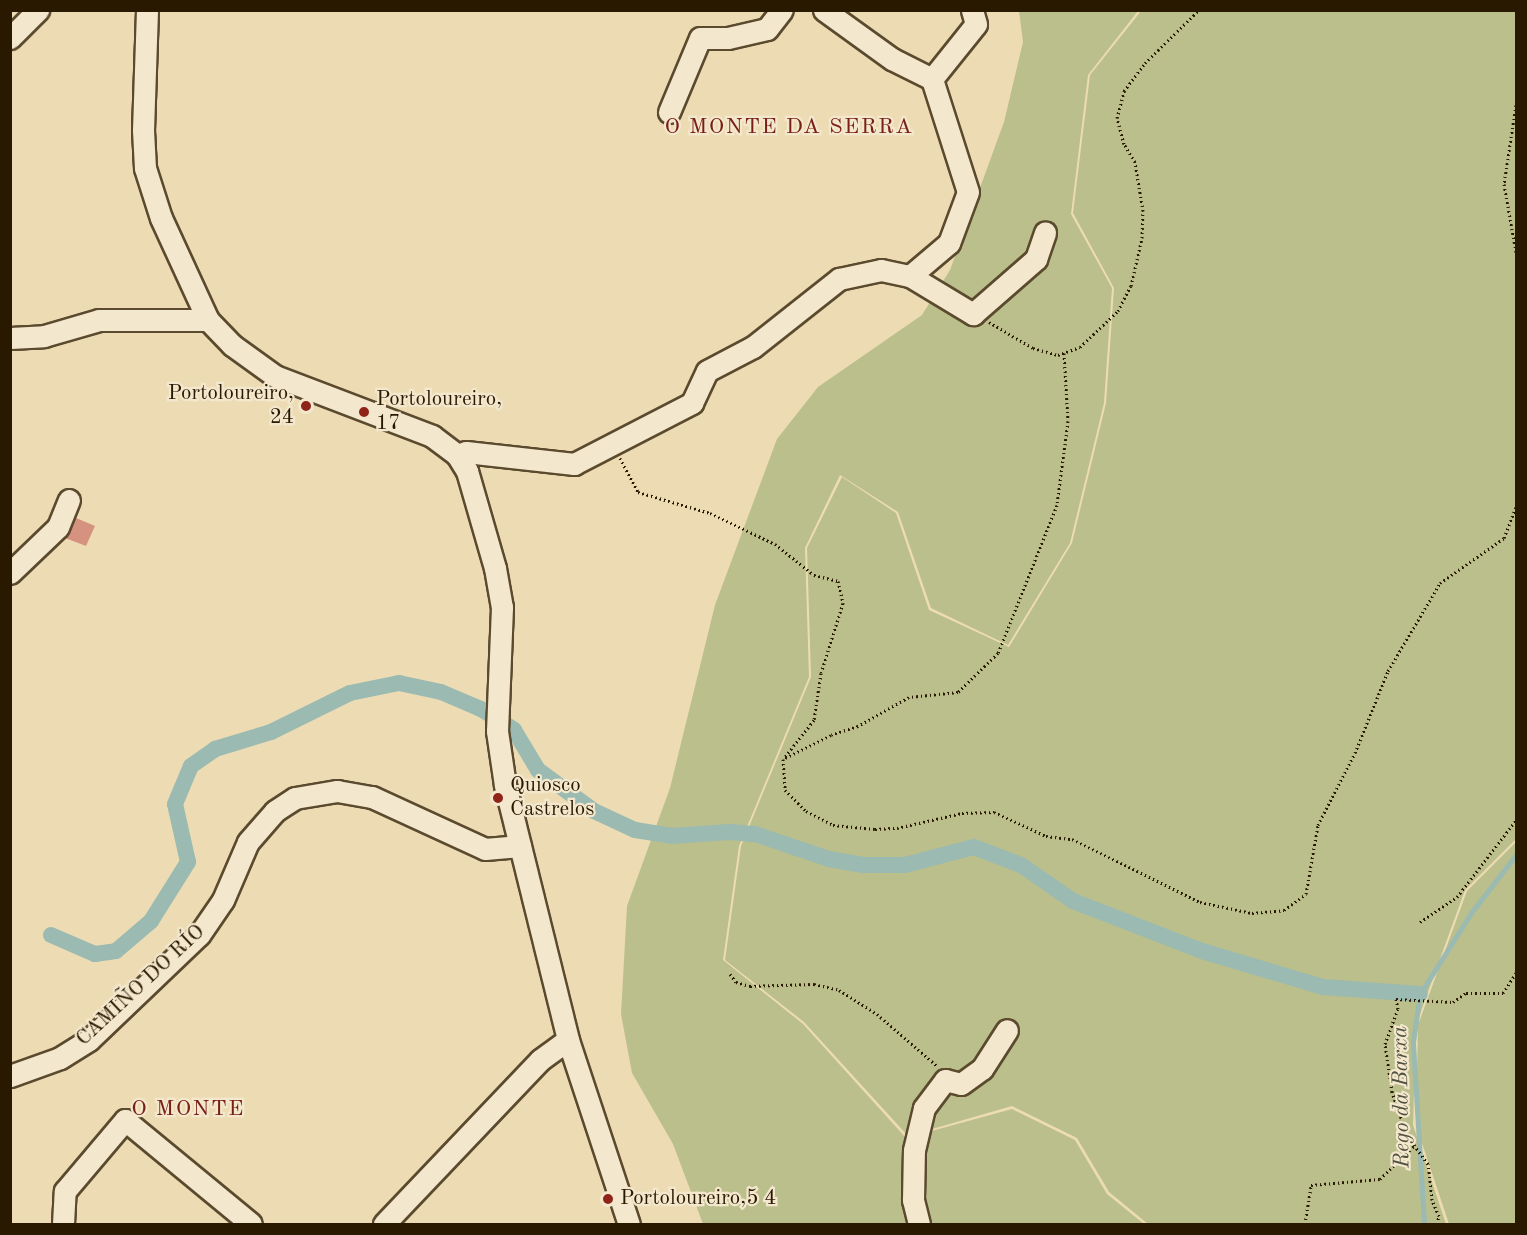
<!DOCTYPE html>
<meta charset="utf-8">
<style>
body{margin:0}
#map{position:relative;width:1527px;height:1235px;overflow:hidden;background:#eddcb3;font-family:"Old Standard TT",serif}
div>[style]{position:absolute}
.green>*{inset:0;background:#bbbf8b}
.stream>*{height:4.5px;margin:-2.25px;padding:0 2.25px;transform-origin:2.25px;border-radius:2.25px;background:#9abab2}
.canal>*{height:16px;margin:-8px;padding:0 8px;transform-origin:8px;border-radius:8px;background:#9abab2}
.building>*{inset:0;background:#d5927f}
.path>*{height:3px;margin-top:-1.5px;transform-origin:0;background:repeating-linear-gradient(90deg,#2a1901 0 1.5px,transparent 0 4.5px)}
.roads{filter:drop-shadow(2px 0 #5b4a2e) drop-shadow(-2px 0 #5b4a2e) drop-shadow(0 2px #5b4a2e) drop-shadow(0 -2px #5b4a2e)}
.minor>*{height:21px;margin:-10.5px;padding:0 10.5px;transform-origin:10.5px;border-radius:10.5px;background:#f3e8ce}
.dots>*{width:16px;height:16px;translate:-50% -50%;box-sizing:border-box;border:3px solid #f3e8ce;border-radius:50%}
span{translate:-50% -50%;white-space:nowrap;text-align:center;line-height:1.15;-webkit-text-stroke:4.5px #f3e8ce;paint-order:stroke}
.poi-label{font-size:21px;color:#2a1901}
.right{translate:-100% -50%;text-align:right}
.left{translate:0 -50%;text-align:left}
.street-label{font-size:21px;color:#2a1901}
.neighbourhood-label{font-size:22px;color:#7a1f14;letter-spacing:1.5px}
.water-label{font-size:22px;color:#51513f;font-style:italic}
.frame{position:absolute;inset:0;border:12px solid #2a1901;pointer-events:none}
</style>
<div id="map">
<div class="green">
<i style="clip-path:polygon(1019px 11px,1138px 11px,1088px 75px,1071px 214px,1112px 288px,1104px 403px,1070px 543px,1008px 645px,931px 608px,898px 512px,840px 475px,805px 548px,809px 677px,739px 846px,723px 960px,803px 1024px,906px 1138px,1012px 1109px,1075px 1140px,1107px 1194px,1144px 1224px,703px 1224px,673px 1144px,632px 1073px,621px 1014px,627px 906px,670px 788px,715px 605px,777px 439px,818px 387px,922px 315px,950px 270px,1004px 122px,1023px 42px)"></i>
<i style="clip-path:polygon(1141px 11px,1516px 11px,1516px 839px,1465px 890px,1416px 1025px,1413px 1125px,1446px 1224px,1148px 1224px,1109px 1192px,1077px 1138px,1012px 1106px,908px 1136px,804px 1022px,725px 960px,741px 846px,811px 677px,807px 548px,842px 477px,896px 513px,929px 610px,1009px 647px,1072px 543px,1106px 403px,1114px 288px,1073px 213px,1090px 75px)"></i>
<i style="clip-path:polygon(1516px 842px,1516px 1224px,1449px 1224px,1416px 1125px,1418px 1025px,1467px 891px)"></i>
</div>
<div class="stream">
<i style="left:1424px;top:1224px;width:182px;rotate:-93.5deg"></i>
<i style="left:1413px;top:1042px;width:49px;rotate:-81.7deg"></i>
<i style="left:1420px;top:994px;width:96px;rotate:-57.8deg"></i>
<i style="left:1471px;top:913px;width:73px;rotate:-52.2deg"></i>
</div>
<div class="canal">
<i style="left:51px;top:935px;width:48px;rotate:23.4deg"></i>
<i style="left:95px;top:954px;width:21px;rotate:-8deg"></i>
<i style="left:116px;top:951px;width:46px;rotate:-40.6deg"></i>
<i style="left:151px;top:921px;width:70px;rotate:-57.9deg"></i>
<i style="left:188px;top:862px;width:59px;rotate:-102.6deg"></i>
<i style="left:175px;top:804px;width:41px;rotate:-67.2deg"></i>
<i style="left:191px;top:766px;width:29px;rotate:-35deg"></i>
<i style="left:215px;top:749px;width:59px;rotate:-16.9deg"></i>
<i style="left:271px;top:732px;width:88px;rotate:-26.3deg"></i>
<i style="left:350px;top:693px;width:50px;rotate:-11.5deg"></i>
<i style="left:399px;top:683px;width:43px;rotate:12.1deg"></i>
<i style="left:441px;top:692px;width:43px;rotate:23deg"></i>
<i style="left:481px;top:709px;width:39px;rotate:32deg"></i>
<i style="left:514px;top:730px;width:47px;rotate:59deg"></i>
<i style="left:538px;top:770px;width:69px;rotate:36.2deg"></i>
<i style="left:594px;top:811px;width:45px;rotate:24.9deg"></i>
<i style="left:635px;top:830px;width:36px;rotate:9deg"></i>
<i style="left:671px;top:836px;width:59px;rotate:-3.9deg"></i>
<i style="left:730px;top:832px;width:25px;rotate:5deg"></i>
<i style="left:755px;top:834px;width:78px;rotate:18.7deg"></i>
<i style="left:829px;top:859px;width:36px;rotate:10deg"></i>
<i style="left:864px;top:865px;width:41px"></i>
<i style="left:905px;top:865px;width:71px;rotate:-14.6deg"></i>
<i style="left:974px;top:847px;width:50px;rotate:21deg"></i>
<i style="left:1021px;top:865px;width:63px;rotate:34.7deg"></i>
<i style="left:1073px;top:901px;width:138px;rotate:21.2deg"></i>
<i style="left:1202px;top:951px;width:126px;rotate:16.6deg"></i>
<i style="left:1323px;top:987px;width:97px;rotate:4.1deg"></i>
</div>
<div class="building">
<i style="clip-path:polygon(76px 518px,95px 526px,86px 546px,65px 538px)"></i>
</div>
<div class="path">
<i style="left:1516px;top:105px;width:80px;rotate:98.6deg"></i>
<i style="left:1504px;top:184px;width:69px;rotate:80deg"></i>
<i style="left:989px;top:322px;width:51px;rotate:30.6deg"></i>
<i style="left:1033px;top:348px;width:26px;rotate:16deg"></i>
<i style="left:1058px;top:355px;width:23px;rotate:-20deg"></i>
<i style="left:1080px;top:347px;width:52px;rotate:-43.5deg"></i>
<i style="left:1118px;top:311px;width:28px;rotate:-63deg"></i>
<i style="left:1131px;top:286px;width:49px;rotate:-77.1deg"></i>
<i style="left:1142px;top:238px;width:27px;rotate:-88deg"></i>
<i style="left:1143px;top:211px;width:50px;rotate:-99.3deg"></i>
<i style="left:1135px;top:162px;width:21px;rotate:-121deg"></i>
<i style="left:1124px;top:144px;width:27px;rotate:-105deg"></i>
<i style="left:1117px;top:118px;width:28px;rotate:-75deg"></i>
<i style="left:1124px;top:91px;width:35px;rotate:-53deg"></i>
<i style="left:1145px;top:63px;width:76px;rotate:-44.5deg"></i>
<i style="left:1064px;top:353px;width:68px;rotate:86.6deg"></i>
<i style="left:1068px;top:421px;width:85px;rotate:97.5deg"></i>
<i style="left:1057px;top:505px;width:159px;rotate:111.7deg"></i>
<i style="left:998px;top:653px;width:56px;rotate:135.7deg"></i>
<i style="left:958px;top:692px;width:49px;rotate:174.2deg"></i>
<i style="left:909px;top:697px;width:59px;rotate:150.4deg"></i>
<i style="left:858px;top:726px;width:28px;rotate:162deg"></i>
<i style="left:831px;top:735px;width:54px;rotate:153.4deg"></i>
<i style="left:783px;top:759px;width:31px;rotate:86deg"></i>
<i style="left:785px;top:790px;width:30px;rotate:45deg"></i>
<i style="left:806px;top:811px;width:30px;rotate:27deg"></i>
<i style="left:833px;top:825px;width:42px;rotate:5.4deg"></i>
<i style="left:875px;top:829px;width:22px;rotate:-3deg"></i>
<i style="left:897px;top:828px;width:67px;rotate:-13deg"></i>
<i style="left:962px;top:813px;width:32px;rotate:-2deg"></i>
<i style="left:994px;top:812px;width:57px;rotate:24.8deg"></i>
<i style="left:1046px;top:836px;width:26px;rotate:7deg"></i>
<i style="left:1072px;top:839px;width:143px;rotate:26.2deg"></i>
<i style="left:1200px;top:902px;width:53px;rotate:11.9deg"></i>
<i style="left:1252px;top:913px;width:32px;rotate:-5deg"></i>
<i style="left:1284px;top:910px;width:27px;rotate:-36deg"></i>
<i style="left:1306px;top:894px;width:70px;rotate:-80.1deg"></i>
<i style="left:1318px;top:825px;width:81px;rotate:-62.8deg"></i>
<i style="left:1355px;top:753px;width:88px;rotate:-68.1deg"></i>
<i style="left:1388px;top:671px;width:102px;rotate:-59.4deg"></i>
<i style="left:1440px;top:583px;width:78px;rotate:-35.1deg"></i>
<i style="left:1504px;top:538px;width:33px;rotate:-69deg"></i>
<i style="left:620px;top:458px;width:38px;rotate:62deg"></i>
<i style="left:638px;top:492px;width:75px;rotate:16.3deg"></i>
<i style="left:710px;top:513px;width:72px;rotate:25.5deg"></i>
<i style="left:775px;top:544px;width:50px;rotate:38.5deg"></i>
<i style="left:814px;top:575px;width:25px;rotate:14deg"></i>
<i style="left:838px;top:581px;width:23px;rotate:77deg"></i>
<i style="left:843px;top:603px;width:73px;rotate:107.4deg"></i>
<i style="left:821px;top:673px;width:48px;rotate:98.5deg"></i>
<i style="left:814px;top:720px;width:48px;rotate:128.3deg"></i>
<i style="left:1420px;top:922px;width:45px;rotate:-34deg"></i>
<i style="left:1457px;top:897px;width:97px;rotate:-52.5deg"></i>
<i style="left:730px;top:974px;width:10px;rotate:53deg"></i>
<i style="left:736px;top:982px;width:15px;rotate:16deg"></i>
<i style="left:750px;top:986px;width:64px;rotate:-1.8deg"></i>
<i style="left:814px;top:984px;width:26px;rotate:13deg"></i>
<i style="left:839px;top:990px;width:45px;rotate:32.3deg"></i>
<i style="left:877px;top:1014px;width:79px;rotate:40.9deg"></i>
<i style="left:1305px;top:1224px;width:39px;rotate:-81deg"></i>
<i style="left:1311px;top:1185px;width:69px;rotate:-5deg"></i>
<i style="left:1380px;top:1179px;width:47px;rotate:-44.1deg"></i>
<i style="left:1437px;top:1224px;width:8px;rotate:-76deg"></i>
<i style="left:1439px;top:1216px;width:17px;rotate:-114deg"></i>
<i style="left:1432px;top:1200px;width:36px;rotate:-96deg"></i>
<i style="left:1428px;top:1164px;width:36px;rotate:-126deg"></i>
<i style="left:1407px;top:1135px;width:46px;rotate:-109.2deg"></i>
<i style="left:1392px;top:1092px;width:49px;rotate:-98.3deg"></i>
<i style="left:1385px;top:1044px;width:37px;rotate:-70deg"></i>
<i style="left:1398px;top:1009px;width:10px;rotate:-101deg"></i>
<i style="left:1396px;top:999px;width:57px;rotate:3deg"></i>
<i style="left:1453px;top:1002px;width:16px;rotate:-35deg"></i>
<i style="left:1466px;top:993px;width:37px"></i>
<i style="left:1503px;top:993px;width:24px;rotate:-57deg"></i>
</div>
<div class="roads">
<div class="minor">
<i style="left:147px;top:10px;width:120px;rotate:91.9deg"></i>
<i style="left:143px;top:130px;width:38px;rotate:87deg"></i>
<i style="left:145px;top:168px;width:52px;rotate:72.3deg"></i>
<i style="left:161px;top:218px;width:112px;rotate:65.3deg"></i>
<i style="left:208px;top:320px;width:35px;rotate:46deg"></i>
<i style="left:232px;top:345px;width:53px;rotate:35.8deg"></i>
<i style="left:275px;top:376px;width:168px;rotate:20.9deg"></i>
<i style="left:432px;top:436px;width:31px;rotate:37deg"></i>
<i style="left:457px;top:455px;width:19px;rotate:58deg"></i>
<i style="left:467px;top:471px;width:101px;rotate:73.9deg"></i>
<i style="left:495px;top:568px;width:40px;rotate:80deg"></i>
<i style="left:502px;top:607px;width:124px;rotate:92.3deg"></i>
<i style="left:497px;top:731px;width:55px;rotate:81.6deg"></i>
<i style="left:505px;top:785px;width:263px;rotate:76.1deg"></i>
<i style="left:568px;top:1040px;width:194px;rotate:71.7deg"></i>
<i style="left:824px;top:10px;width:84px;rotate:35.8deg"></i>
<i style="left:892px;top:59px;width:45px;rotate:26.6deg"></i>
<i style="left:10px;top:38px;width:40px;rotate:-45deg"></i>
<i style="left:669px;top:112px;width:80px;rotate:-67.3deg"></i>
<i style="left:700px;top:38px;width:28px"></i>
<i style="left:728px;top:38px;width:40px;rotate:-13deg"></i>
<i style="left:767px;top:29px;width:24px;rotate:-52deg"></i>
<i style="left:910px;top:276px;width:74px;rotate:31.1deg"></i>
<i style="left:973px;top:314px;width:84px;rotate:-41.1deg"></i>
<i style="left:1036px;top:259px;width:28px;rotate:-71deg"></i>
<i style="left:10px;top:338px;width:34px;rotate:-3deg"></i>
<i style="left:44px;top:336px;width:57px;rotate:-16.2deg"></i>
<i style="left:99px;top:320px;width:109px"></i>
<i style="left:457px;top:455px;width:9px;rotate:-18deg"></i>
<i style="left:466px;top:452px;width:109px;rotate:6.3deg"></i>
<i style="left:574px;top:464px;width:133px;rotate:-27.3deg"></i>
<i style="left:692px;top:403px;width:35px;rotate:-65deg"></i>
<i style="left:707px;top:371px;width:52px;rotate:-27.6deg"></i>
<i style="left:753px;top:347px;width:110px;rotate:-38.3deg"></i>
<i style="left:839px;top:279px;width:43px;rotate:-12.1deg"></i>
<i style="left:881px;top:270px;width:30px;rotate:12deg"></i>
<i style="left:910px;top:276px;width:51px;rotate:-40.2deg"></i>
<i style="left:949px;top:243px;width:54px;rotate:-69.6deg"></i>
<i style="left:968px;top:192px;width:119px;rotate:-107.7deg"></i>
<i style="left:932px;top:79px;width:70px;rotate:-51.3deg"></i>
<i style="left:976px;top:24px;width:15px;rotate:-106deg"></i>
<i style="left:10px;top:573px;width:66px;rotate:-43.8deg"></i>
<i style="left:58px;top:527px;width:29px;rotate:-68deg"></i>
<i style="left:10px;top:1076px;width:53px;rotate:-19.8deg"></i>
<i style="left:60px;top:1058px;width:34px;rotate:-32deg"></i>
<i style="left:89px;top:1040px;width:152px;rotate:-43.7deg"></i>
<i style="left:199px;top:935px;width:42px;rotate:-55.6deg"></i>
<i style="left:223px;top:900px;width:63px;rotate:-66.7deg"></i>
<i style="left:248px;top:842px;width:41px;rotate:-48.9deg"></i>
<i style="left:275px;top:811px;width:24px;rotate:-33deg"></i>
<i style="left:295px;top:798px;width:43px;rotate:-9.5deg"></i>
<i style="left:337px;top:791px;width:36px;rotate:10deg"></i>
<i style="left:372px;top:797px;width:124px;rotate:24.7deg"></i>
<i style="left:485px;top:849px;width:35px;rotate:-5deg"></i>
<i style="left:63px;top:1224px;width:33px;rotate:-87deg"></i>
<i style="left:65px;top:1191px;width:93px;rotate:-49.8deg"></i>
<i style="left:125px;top:1120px;width:163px;rotate:39.5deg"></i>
<i style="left:384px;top:1224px;width:226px;rotate:-46.4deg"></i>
<i style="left:540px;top:1060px;width:34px;rotate:-36deg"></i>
<i style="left:919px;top:1224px;width:25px;rotate:-104deg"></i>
<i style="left:913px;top:1200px;width:50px;rotate:-88.9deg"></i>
<i style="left:914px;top:1150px;width:43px;rotate:-76.6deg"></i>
<i style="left:924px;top:1108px;width:35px;rotate:-53deg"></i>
<i style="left:945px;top:1080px;width:16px;rotate:14deg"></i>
<i style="left:961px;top:1084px;width:26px;rotate:-36deg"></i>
<i style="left:982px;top:1069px;width:46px;rotate:-57.3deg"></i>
</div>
</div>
<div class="dots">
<i style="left:306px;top:406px;background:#8f2418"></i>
<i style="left:364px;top:412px;background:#8f2418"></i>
<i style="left:498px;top:798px;background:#8f2418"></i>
<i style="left:608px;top:1199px;background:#8f2418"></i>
</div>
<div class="poi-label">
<span class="right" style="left:294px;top:406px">Portoloureiro,<br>24</span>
<span class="left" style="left:376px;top:412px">Portoloureiro,<br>17</span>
<span class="left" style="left:510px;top:798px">Quiosco<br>Castrelos</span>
<span class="left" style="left:620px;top:1199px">Portoloureiro,5 4</span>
</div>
<div class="street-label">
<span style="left:141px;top:986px;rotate:-43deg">CAMIÑO DO RÍO</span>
</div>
<div class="neighbourhood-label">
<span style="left:789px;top:128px">O MONTE DA SERRA</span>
<span style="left:188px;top:1110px">O MONTE</span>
</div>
<div class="water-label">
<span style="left:1402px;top:1097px;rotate:-91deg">Rego da Barxa</span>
</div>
<div class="frame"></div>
</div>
